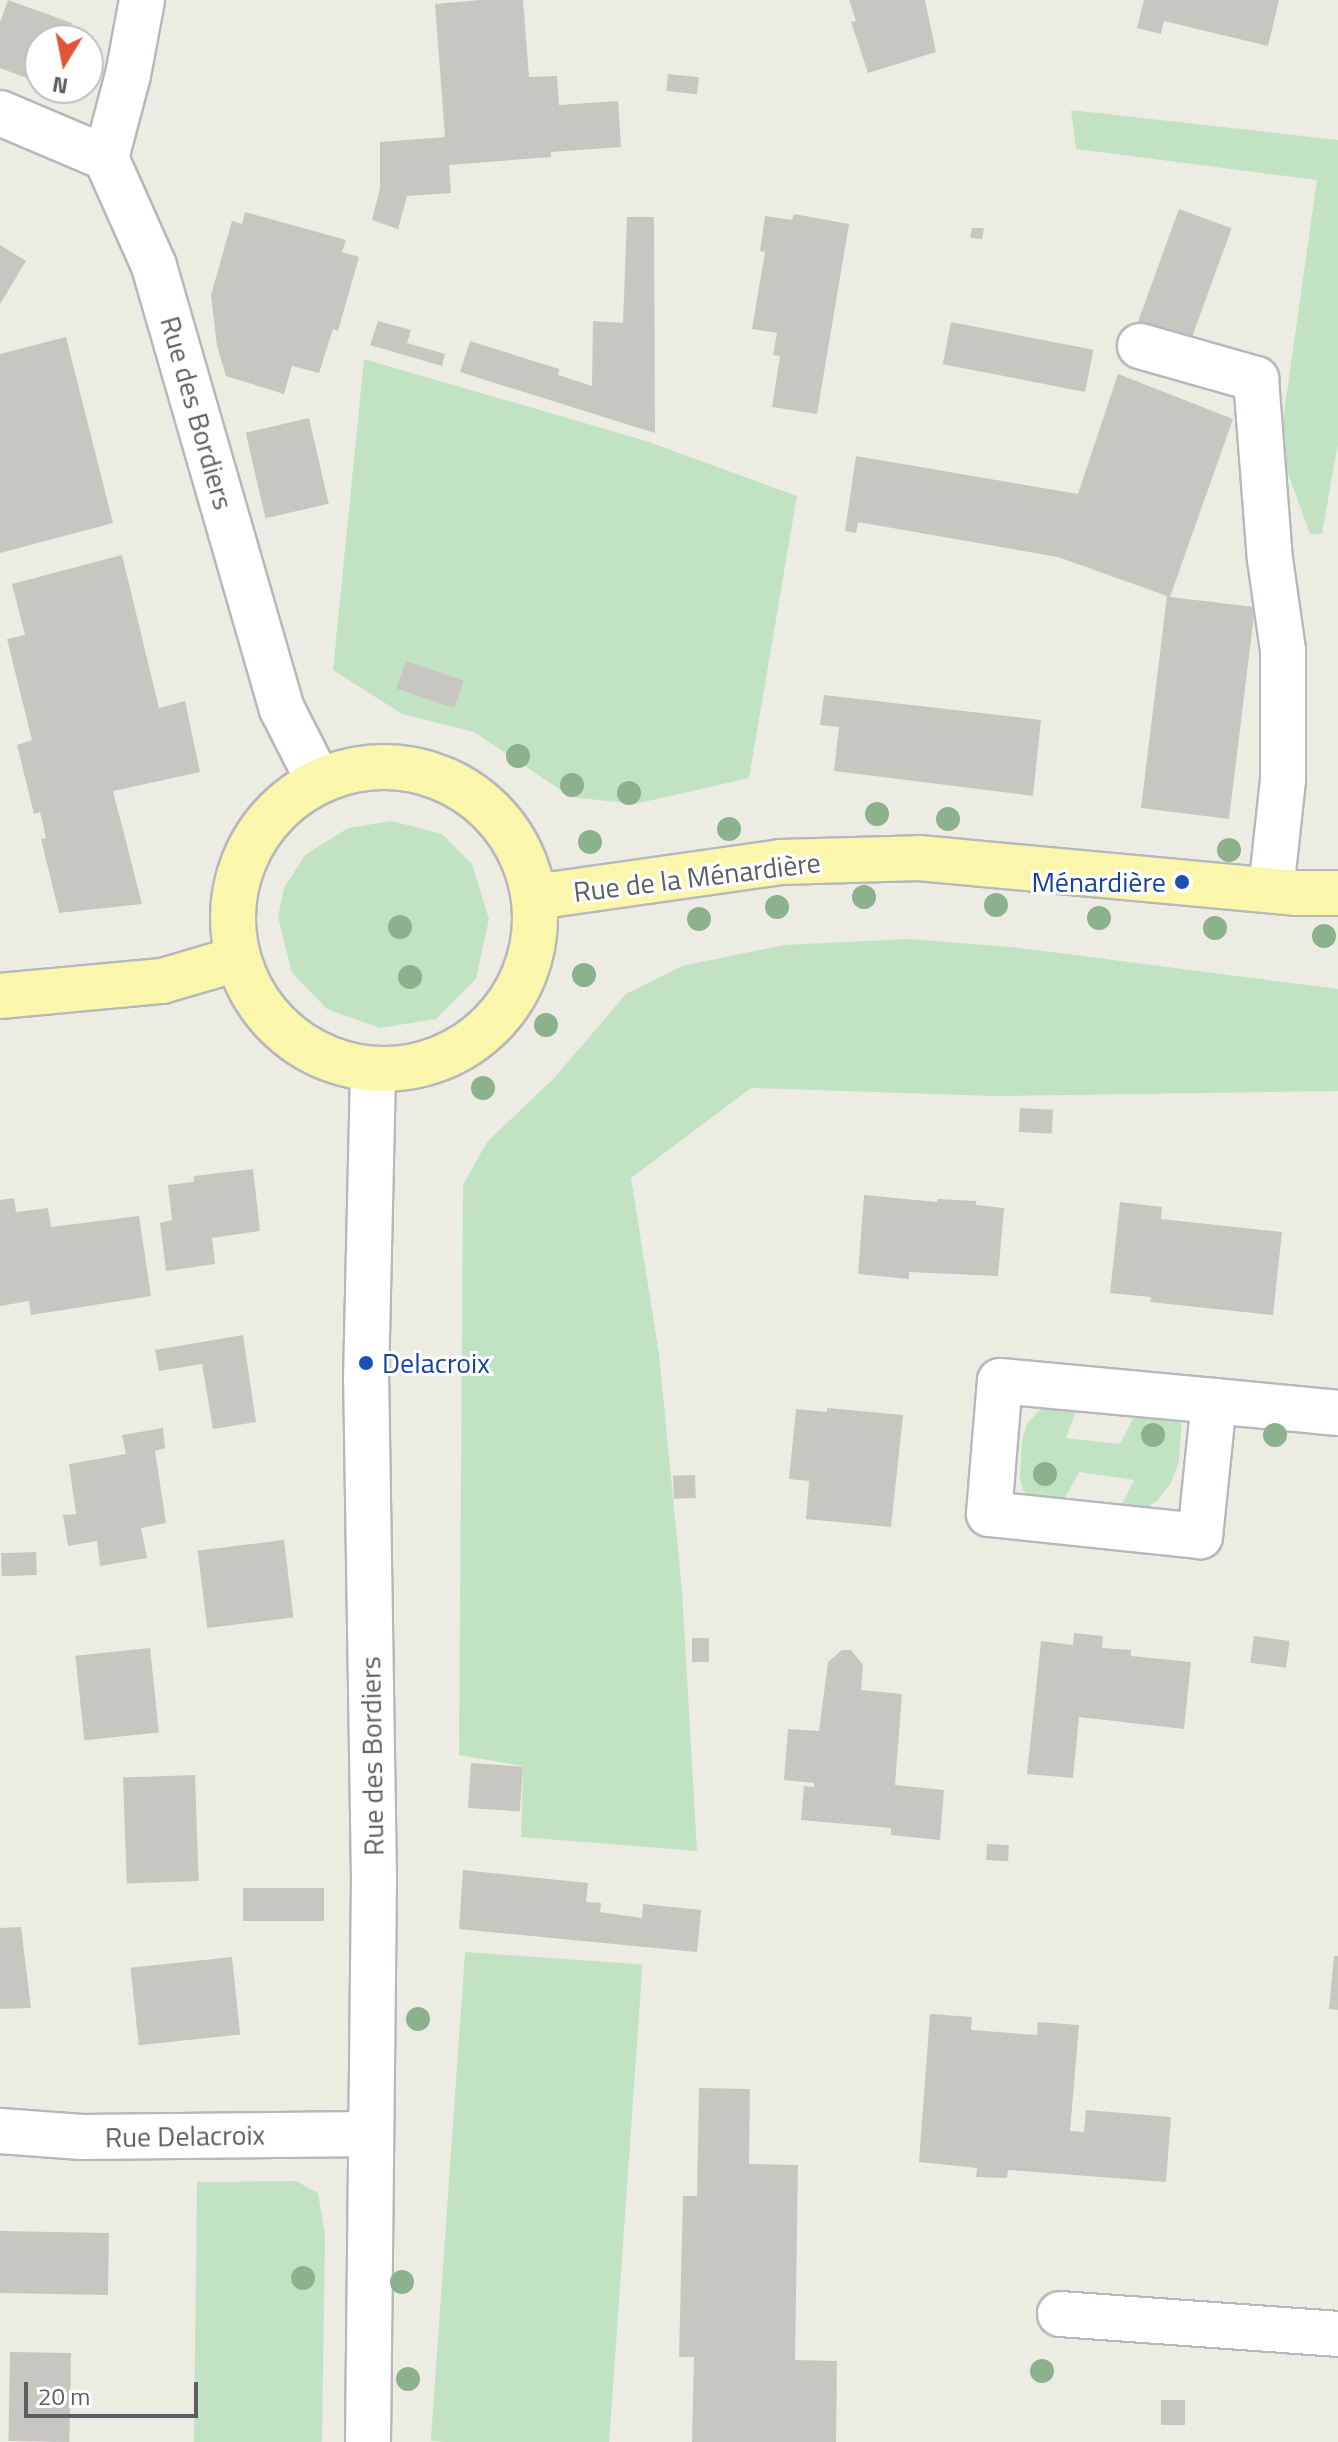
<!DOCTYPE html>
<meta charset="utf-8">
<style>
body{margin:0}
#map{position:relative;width:1338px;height:2442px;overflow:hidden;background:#edece3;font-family:"Titillium Web",sans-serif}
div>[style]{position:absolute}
.green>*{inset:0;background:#c1e3c4;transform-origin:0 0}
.building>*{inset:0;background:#c8c6c0;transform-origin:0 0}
.roads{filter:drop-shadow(2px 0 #b5b8bd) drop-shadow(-2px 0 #b5b8bd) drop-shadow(0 2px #b5b8bd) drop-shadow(0 -2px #b5b8bd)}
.minor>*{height:44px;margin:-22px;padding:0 22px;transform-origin:22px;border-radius:22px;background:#fff}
.major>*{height:44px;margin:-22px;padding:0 22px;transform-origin:22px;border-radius:22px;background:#faf6ab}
.major>.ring{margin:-22px;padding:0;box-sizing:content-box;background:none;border:44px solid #faf6ab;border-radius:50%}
.trees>*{width:24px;height:24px;margin:-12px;border-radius:50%;background:#8bb28c}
.dots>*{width:22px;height:22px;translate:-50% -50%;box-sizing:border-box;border:4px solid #fff;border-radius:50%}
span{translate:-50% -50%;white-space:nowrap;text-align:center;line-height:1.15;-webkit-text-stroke:6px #fff;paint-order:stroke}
.street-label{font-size:28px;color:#5b5e63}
.transit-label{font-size:28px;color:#164399}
.right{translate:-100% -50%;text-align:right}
.left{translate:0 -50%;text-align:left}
.north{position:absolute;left:24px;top:24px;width:80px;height:80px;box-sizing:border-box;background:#fff;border:2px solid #bdbfc1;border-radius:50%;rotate:190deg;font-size:22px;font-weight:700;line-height:32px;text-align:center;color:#5b5e63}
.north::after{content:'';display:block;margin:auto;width:28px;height:36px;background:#df5637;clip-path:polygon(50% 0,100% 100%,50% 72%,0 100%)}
.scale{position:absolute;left:24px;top:2382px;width:174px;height:36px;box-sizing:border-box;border:4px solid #5b5e63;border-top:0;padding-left:10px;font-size:24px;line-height:28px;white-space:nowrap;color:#5b5e63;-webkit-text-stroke:6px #fff;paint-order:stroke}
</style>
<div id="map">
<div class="green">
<i style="clip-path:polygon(1071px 110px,1338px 140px,1338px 443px,1322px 534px,1310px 534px,1279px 448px,1317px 180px,1076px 149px)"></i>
<i style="clip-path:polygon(364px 359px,646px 441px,797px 496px,749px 778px,635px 804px,571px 797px,474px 732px,402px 714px,333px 670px)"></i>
<i style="clip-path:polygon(392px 821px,442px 834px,472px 864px,489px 919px,476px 979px,436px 1019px,380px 1028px,327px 1009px,292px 973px,278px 917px,284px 888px,305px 855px,348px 828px)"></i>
<i style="clip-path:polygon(908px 939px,1012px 947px,1338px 989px,1338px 1091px,994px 1096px,751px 1088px,631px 1178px,659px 1354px,682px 1590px,697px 1851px,521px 1837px,523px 1766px,459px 1755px,463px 1185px,487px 1142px,555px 1077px,626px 994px,682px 966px,784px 945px)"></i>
<i style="clip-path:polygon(1051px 1397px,1081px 1397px,1066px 1438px,1120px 1444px,1141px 1403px,1182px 1417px,1179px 1462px,1171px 1483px,1157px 1501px,1137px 1513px,1117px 1514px,1134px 1480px,1079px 1472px,1060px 1507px,1031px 1499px,1023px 1490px,1020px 1478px,1022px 1441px,1027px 1424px)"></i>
<i style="left:465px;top:1952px;width:178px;height:490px;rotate:4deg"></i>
<i style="clip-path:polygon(296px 2181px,318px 2193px,325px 2235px,322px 2442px,194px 2442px,197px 2182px)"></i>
</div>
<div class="building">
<i style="clip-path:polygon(8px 0,72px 23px,65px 40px,40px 40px,40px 83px,0 68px,0 22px)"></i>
<i style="clip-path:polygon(480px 0,523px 0,529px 77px,557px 76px,559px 105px,618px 101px,621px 147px,551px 152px,551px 157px,449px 165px,451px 193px,407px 196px,398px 229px,372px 220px,380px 188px,380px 142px,445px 137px,435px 4px)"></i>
<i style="clip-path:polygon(849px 0,925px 0,936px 52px,868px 73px,851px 22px,856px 21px)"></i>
<i style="clip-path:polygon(1144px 0,1279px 0,1268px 46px,1164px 21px,1161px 34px,1137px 28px)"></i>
<i style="left:668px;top:74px;width:31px;height:17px;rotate:6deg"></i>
<i style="left:1179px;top:209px;width:56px;height:124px;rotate:20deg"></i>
<i style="clip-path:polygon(245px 212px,346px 240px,342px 252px,359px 257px,338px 331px,333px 329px,319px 373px,292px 366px,284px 394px,226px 376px,217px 346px,211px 295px,232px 221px,242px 224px)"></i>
<i style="clip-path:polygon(794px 214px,849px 224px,817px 414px,772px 407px,780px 356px,773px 355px,777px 333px,752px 329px,765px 252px,760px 251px,765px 216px,792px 220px)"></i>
<i style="clip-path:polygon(627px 217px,654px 217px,655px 433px,460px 372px,470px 341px,559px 369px,558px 375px,592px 386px,593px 321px,623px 323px)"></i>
<i style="clip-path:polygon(972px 228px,984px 228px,982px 239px,970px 238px)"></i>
<i style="clip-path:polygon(0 245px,26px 261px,0 304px)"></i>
<i style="clip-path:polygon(378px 321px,411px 330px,407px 343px,445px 354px,442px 366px,370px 345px)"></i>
<i style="left:951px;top:322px;width:145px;height:43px;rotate:11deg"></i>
<i style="clip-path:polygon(66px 337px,113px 523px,0 553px,0 354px)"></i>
<i style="clip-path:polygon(1118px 374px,1233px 419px,1170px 597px,1255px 607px,1229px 819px,1141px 808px,1167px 596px,1058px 557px,858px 522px,856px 533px,845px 531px,856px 456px,1078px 494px)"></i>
<i style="left:309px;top:418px;width:88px;height:65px;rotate:77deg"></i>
<i style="clip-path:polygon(122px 555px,159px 708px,185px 701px,200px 772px,113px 791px,142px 904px,59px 913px,41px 839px,46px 838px,40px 812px,34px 814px,17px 745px,32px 740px,7px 639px,25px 635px,12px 584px)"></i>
<i style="left:406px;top:661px;width:61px;height:29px;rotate:19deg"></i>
<i style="clip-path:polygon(824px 695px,1041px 720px,1033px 796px,834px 771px,839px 727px,820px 725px)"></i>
<i style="left:1020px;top:1108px;width:33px;height:24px;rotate:3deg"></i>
<i style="clip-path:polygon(253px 1169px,260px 1231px,212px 1238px,215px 1264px,166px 1271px,160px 1223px,172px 1220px,168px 1185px,194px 1182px,194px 1176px)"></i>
<i style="clip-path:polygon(864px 1195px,937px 1202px,938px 1199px,976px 1201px,976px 1205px,1004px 1208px,998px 1276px,909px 1272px,909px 1279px,858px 1274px)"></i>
<i style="clip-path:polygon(14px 1198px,16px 1212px,48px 1208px,51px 1227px,139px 1216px,151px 1296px,31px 1315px,29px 1301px,0 1306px,0 1200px)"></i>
<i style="clip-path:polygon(1120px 1202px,1162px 1207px,1161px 1219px,1282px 1232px,1273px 1315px,1150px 1302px,1151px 1297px,1110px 1293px)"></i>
<i style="clip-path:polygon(243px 1335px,256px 1422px,213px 1429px,202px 1364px,159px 1371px,155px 1350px)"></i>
<i style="clip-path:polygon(827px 1408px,903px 1415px,891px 1527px,806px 1519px,809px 1481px,789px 1479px,796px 1409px,827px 1412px)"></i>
<i style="clip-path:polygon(163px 1428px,165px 1448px,155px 1451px,166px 1523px,141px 1528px,147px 1558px,100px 1566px,97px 1541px,68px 1546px,63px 1515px,76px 1514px,69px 1464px,126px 1454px,122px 1435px)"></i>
<i style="left:695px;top:1475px;width:23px;height:22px;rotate:88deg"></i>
<i style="left:284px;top:1540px;width:78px;height:87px;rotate:83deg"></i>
<i style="left:36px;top:1552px;width:23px;height:35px;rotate:88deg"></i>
<i style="clip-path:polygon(1074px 1633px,1103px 1636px,1102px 1648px,1131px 1650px,1131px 1656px,1191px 1662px,1184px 1729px,1079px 1717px,1073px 1778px,1027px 1774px,1041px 1641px,1073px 1645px)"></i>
<i style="left:1254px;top:1636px;width:36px;height:27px;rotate:8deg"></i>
<i style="left:692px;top:1638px;width:17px;height:24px"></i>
<i style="left:150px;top:1648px;width:85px;height:75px;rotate:84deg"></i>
<i style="clip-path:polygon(842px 1650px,851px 1650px,863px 1665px,861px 1690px,902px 1694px,895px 1785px,944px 1790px,940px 1840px,891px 1835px,891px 1828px,801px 1820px,804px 1786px,814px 1787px,814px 1783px,784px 1780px,788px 1729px,819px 1731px,828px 1662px)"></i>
<i style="left:471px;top:1763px;width:52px;height:45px;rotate:4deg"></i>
<i style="left:195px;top:1775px;width:106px;height:72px;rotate:88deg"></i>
<i style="left:987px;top:1844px;width:22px;height:16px;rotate:3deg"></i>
<i style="clip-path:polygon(463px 1870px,588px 1883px,586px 1902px,601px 1903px,600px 1912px,642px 1918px,643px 1904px,701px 1910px,697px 1952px,459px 1929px)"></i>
<i style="left:324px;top:1888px;width:33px;height:81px;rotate:90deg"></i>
<i style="clip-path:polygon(21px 1927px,31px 2008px,0 2009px,0 1928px)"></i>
<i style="clip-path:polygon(1334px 1956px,1338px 1956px,1338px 2010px,1329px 2009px)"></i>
<i style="left:232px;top:1957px;width:78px;height:102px;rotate:84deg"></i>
<i style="clip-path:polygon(930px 2014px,972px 2017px,971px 2030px,1037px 2035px,1038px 2022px,1079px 2025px,1070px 2131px,1084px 2132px,1086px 2110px,1171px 2117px,1166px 2182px,1008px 2170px,1007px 2178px,976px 2177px,977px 2168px,919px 2162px)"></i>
<i style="clip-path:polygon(699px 2088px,750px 2089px,749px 2164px,798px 2165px,795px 2360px,837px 2361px,836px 2442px,692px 2442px,694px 2357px,679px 2357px,683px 2196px,697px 2196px)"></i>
<i style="left:0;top:2231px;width:109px;height:62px;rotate:1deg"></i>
<i style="left:71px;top:2353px;width:89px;height:61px;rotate:91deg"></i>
<i style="left:1161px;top:2400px;width:24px;height:25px"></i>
</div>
<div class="roads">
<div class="minor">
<i style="left:0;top:113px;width:115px;rotate:23deg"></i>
<i style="left:106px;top:158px;width:118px;rotate:66deg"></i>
<i style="left:154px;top:266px;width:461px;rotate:73.9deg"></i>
<i style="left:282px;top:709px;width:80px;rotate:63.1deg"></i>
<i style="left:106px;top:158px;width:86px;rotate:-75.2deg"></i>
<i style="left:128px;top:75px;width:76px;rotate:-79.4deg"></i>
<i style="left:1140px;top:346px;width:121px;rotate:15.9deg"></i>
<i style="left:1256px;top:379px;width:181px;rotate:85.6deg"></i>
<i style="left:1270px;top:559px;width:92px;rotate:81.9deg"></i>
<i style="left:1283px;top:650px;width:130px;rotate:90deg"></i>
<i style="left:1283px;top:780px;width:111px;rotate:96.2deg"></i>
<i style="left:1214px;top:1401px;width:136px;rotate:95.9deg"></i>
<i style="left:1200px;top:1536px;width:212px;rotate:-174deg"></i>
<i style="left:989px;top:1514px;width:133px;rotate:-85.3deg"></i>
<i style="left:1000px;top:1381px;width:215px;rotate:5.3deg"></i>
<i style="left:1214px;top:1401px;width:125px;rotate:5.5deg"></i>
<i style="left:0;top:2131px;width:82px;rotate:4.2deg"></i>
<i style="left:82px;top:2137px;width:289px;rotate:-0.6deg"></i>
<i style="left:1060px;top:2314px;width:279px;rotate:4.1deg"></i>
<i style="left:368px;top:2442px;width:563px;rotate:-89.39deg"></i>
<i style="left:374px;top:1879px;width:498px;rotate:-90.9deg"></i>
<i style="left:366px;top:1381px;width:312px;rotate:-88.7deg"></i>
</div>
<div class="major">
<i class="ring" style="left:233px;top:767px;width:258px;height:258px"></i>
<i style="left:535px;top:897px;width:247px;rotate:-8.1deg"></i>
<i style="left:780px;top:862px;width:139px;rotate:-1.6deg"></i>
<i style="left:919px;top:858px;width:378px;rotate:5.3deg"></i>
<i style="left:1295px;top:893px;width:43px"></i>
<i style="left:0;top:996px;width:163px;rotate:-5.3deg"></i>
<i style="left:162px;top:981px;width:78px;rotate:-16.3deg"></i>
</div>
</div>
<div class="trees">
<i style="left:518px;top:756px"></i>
<i style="left:572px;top:785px"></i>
<i style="left:629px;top:793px"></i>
<i style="left:877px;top:814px"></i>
<i style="left:948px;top:819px"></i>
<i style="left:729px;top:829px"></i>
<i style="left:590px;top:842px"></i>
<i style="left:1229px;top:850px"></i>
<i style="left:864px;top:897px"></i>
<i style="left:996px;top:905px"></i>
<i style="left:777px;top:907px"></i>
<i style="left:1099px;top:918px"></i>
<i style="left:699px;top:919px"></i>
<i style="left:400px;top:927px"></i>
<i style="left:1215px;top:928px"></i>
<i style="left:1324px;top:936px"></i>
<i style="left:584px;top:975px"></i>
<i style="left:410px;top:977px"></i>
<i style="left:546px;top:1025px"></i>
<i style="left:483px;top:1088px"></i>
<i style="left:1153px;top:1435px"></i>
<i style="left:1275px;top:1435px"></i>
<i style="left:1045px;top:1474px"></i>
<i style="left:418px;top:2019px"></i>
<i style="left:303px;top:2278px"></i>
<i style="left:402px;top:2282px"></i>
<i style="left:1042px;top:2371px"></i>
<i style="left:408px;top:2379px"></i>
</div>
<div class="dots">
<i style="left:1182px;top:882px;background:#1a4fb4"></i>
<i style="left:366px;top:1363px;background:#1a4fb4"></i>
</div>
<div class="street-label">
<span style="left:197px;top:413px;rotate:74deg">Rue des Bordiers</span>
<span style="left:697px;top:877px;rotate:-7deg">Rue de la Ménardière</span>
<span style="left:372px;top:1756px;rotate:-91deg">Rue des Bordiers</span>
<span style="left:185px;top:2136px;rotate:-1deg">Rue Delacroix</span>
</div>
<div class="transit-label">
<span class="right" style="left:1166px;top:882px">Ménardière</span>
<span class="left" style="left:382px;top:1363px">Delacroix</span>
</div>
<div class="north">N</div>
<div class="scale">20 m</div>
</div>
